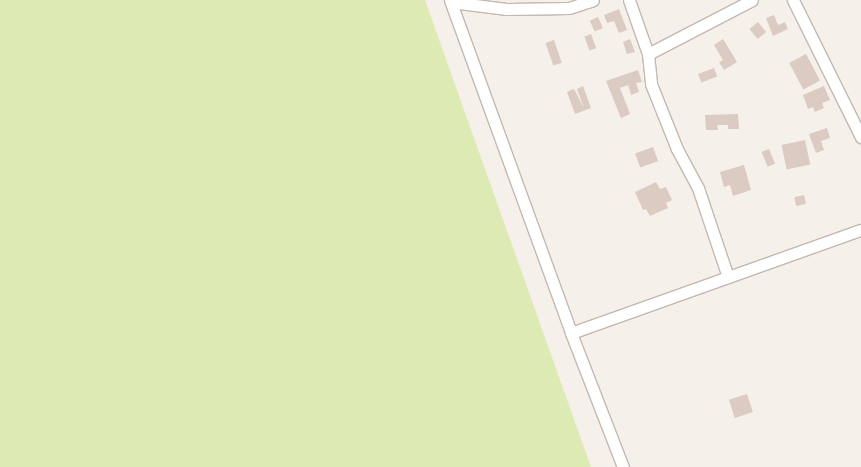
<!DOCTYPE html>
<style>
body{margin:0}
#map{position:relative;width:861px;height:467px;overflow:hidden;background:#f5f0ea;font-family:"Fira Sans",sans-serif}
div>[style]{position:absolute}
.green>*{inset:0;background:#deeab3}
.building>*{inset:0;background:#dbcbc2;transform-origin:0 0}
.roads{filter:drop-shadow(1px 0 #c4b8af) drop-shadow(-1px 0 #c4b8af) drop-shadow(0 1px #c4b8af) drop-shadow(0 -1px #c4b8af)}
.street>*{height:11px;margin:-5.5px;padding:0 5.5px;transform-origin:5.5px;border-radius:5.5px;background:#fff}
span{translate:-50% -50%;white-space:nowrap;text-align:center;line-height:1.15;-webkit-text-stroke:4px #fff;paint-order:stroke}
</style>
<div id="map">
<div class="green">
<i style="clip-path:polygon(0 0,425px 0,591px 467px,0 467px)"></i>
</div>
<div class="building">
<i style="clip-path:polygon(619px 9px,627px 30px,619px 33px,614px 21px,607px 23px,604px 15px)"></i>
<i style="clip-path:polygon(774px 15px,778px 25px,785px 22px,788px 29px,773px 36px,766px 18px)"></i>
<i style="left:598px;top:17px;width:12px;height:9px;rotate:66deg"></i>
<i style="left:758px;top:22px;width:13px;height:11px;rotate:51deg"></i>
<i style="left:591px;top:34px;width:15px;height:7px;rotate:70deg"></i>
<i style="clip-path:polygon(630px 39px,635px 52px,627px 54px,623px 42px)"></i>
<i style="clip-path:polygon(723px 39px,737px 62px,724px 70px,719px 62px,723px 60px,714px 45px)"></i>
<i style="left:554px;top:40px;width:24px;height:9px;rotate:71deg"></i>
<i style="left:806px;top:54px;width:30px;height:19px;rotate:62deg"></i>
<i style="left:714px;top:68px;width:9px;height:17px;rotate:69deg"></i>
<i style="clip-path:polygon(638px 70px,642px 82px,636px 83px,639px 92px,631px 95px,628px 85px,620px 88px,630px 114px,621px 118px,606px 81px)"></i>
<i style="clip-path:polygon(583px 86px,591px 108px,575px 114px,567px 92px,574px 89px,584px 108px,577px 89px)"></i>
<i style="clip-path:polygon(824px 86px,830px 100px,822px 103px,824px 108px,815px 112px,813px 107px,808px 109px,803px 95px)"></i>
<i style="clip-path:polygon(738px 114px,739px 129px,728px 129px,728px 125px,717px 125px,718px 130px,706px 130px,705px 115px)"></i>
<i style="clip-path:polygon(827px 128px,830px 138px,821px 141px,824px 150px,816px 153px,809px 134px)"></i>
<i style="left:805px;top:140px;width:25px;height:24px;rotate:78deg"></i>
<i style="left:653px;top:147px;width:15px;height:19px;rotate:70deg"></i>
<i style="left:769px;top:149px;width:16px;height:8px;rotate:68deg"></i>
<i style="clip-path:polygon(744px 165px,751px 190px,733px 196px,730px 185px,724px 187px,720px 172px)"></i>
<i style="clip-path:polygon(656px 182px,660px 189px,666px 187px,672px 200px,666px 203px,668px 208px,650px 216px,646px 209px,643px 210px,635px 192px)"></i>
<i style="left:804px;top:195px;width:9px;height:10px;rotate:77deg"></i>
<i style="left:747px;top:394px;width:19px;height:19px;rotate:72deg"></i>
</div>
<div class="roads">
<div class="street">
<i style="left:450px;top:0;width:354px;rotate:70deg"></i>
<i style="left:571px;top:333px;width:144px;rotate:68.8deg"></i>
<i style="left:629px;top:0;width:57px;rotate:70.6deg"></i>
<i style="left:648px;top:54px;width:30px;rotate:84deg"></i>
<i style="left:651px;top:84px;width:70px;rotate:68.2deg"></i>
<i style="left:677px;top:149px;width:44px;rotate:61.7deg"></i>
<i style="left:698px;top:188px;width:94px;rotate:71.4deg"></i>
<i style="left:793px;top:0;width:153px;rotate:63.6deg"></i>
<i style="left:451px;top:2px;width:56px;rotate:7.1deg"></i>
<i style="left:507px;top:9px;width:62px;rotate:-0.9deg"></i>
<i style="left:569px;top:8px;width:25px;rotate:-18deg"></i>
<i style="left:648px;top:54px;width:117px;rotate:-27.4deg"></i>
<i style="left:571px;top:333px;width:308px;rotate:-19.6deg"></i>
</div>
</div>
</div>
